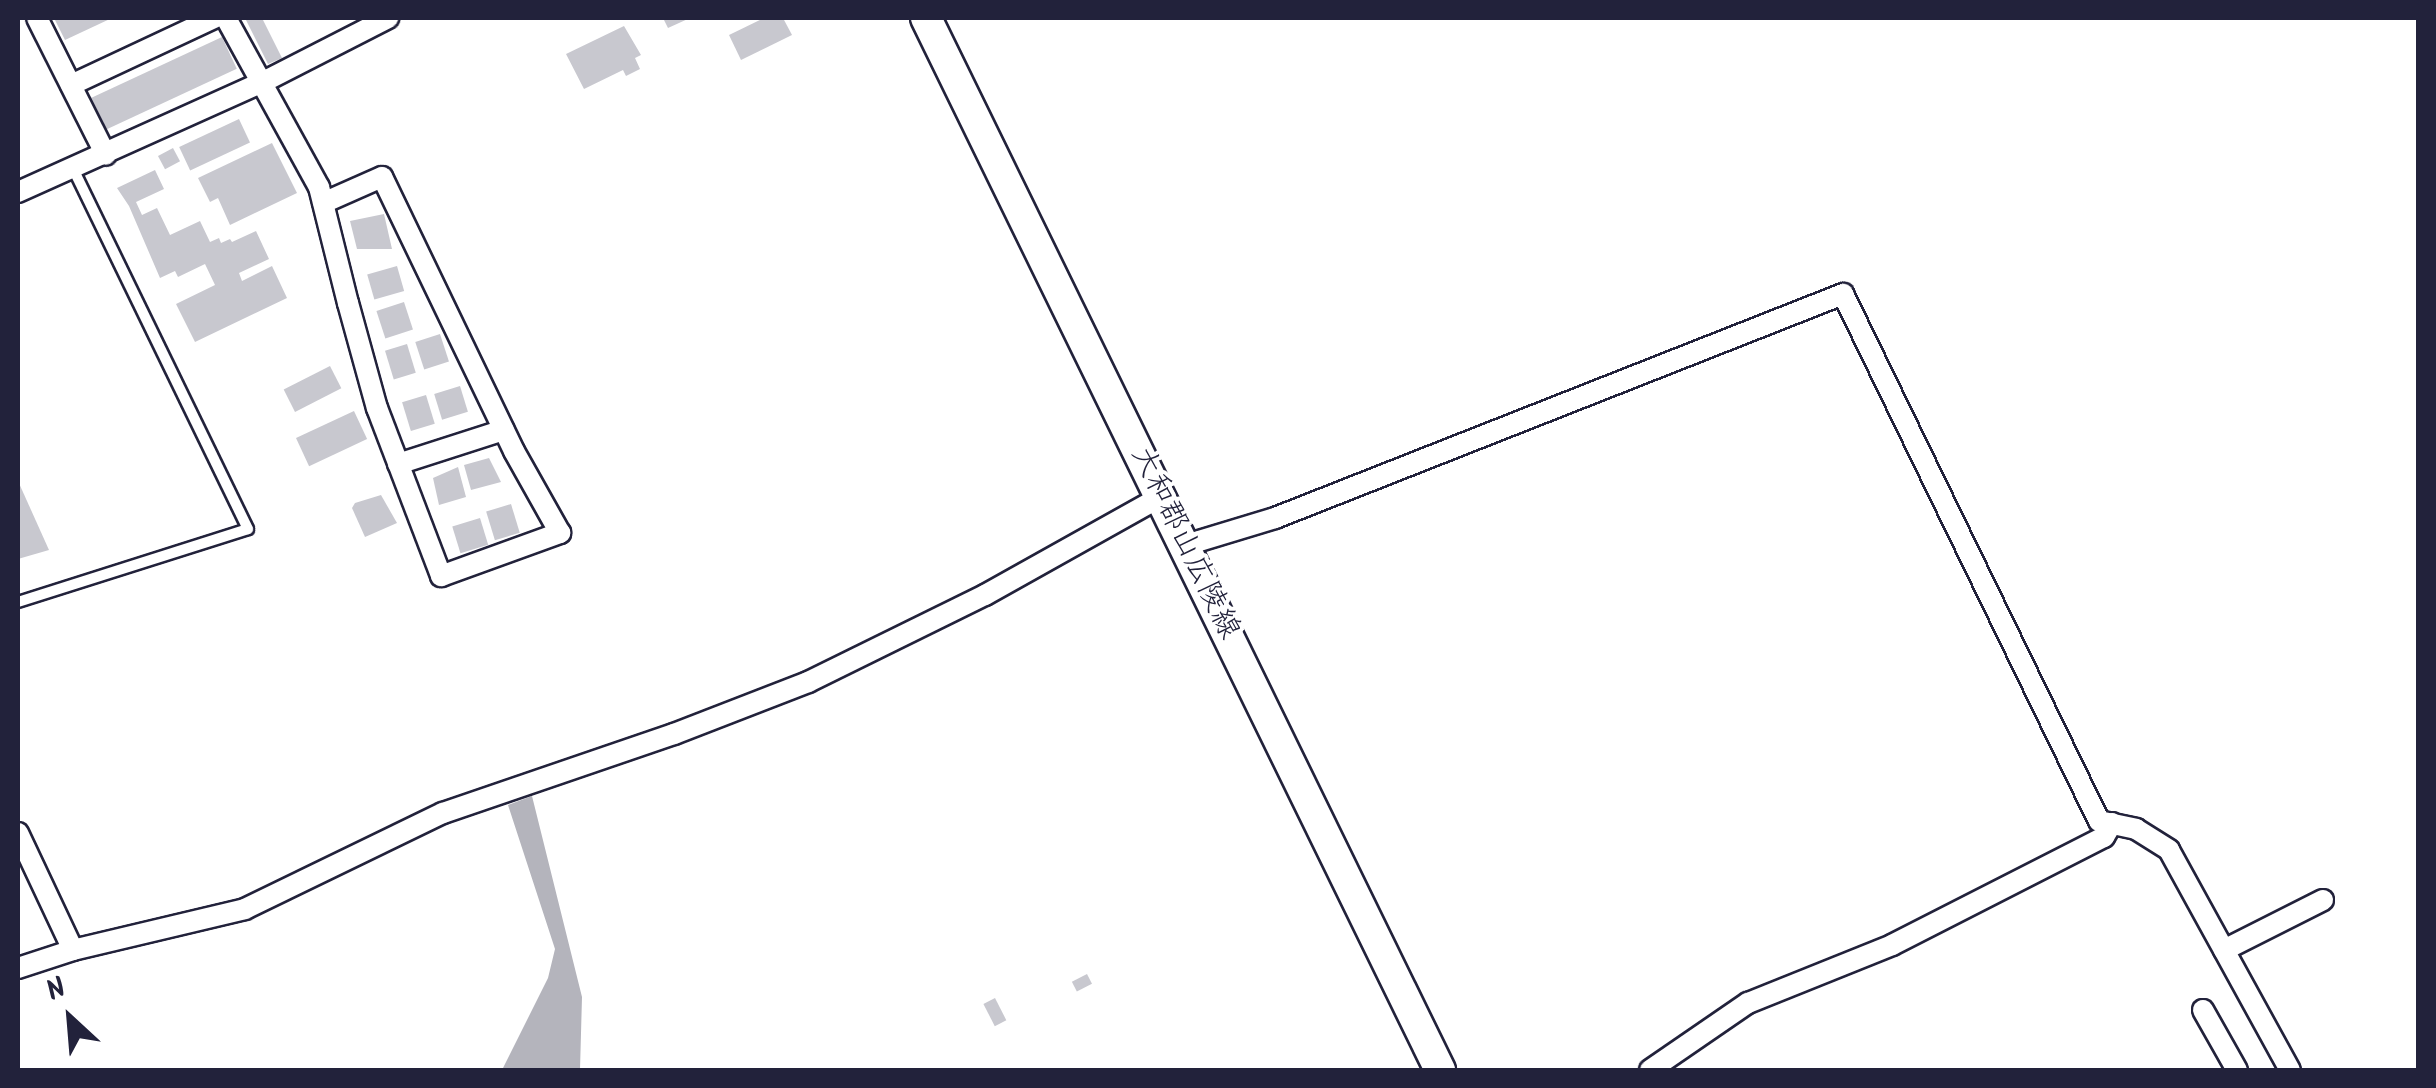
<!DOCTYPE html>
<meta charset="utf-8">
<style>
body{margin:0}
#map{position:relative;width:2436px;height:1088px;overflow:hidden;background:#fff;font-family:Kalam,"Klee One",sans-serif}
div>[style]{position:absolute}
.water>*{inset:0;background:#b4b4bc}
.building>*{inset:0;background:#c8c8cf;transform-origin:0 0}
.roads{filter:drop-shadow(2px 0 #22223b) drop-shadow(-2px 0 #22223b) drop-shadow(0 2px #22223b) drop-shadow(0 -2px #22223b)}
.lane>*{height:10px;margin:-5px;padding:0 5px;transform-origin:5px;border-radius:5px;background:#fff}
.street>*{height:20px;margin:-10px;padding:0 10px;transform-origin:10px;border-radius:10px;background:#fff}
.secondary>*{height:30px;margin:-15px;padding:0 15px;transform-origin:15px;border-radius:15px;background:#fff}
span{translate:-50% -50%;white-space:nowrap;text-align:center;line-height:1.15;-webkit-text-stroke:8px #fff;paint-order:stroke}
.street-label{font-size:30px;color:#22223b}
.frame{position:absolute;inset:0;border:20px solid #22223b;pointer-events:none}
.north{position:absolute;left:20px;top:968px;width:100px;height:100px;-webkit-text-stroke:8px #fff;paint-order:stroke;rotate:334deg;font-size:28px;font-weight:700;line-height:40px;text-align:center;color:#22223b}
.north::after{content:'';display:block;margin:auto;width:35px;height:45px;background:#22223b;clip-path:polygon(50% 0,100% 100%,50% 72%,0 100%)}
</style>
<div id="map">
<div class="water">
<i style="clip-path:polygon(532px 796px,582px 997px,580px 1070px,502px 1070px,548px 978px,555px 949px,508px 805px)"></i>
</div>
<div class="building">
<i style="clip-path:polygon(54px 18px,112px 18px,65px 40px)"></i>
<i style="clip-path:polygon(245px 18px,262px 18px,282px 58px,268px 64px)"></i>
<i style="clip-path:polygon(663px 18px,690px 18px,668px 28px)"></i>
<i style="clip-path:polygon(764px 18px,783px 18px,792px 35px,741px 60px,729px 35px)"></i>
<i style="clip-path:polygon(624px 26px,641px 55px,635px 58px,640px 69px,626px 76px,623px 70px,584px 89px,566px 54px)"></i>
<i style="left:222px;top:37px;width:35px;height:144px;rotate:65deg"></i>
<i style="left:239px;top:119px;width:26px;height:66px;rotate:65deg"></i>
<i style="clip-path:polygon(272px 143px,297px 193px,230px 225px,218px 198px,210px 202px,198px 178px)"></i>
<i style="left:173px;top:148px;width:15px;height:17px;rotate:62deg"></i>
<i style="clip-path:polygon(155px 170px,164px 189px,136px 202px,142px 215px,157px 208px,170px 235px,200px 221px,210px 242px,219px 238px,221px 243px,230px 239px,232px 242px,256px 231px,269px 259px,239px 273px,242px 281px,272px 266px,287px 298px,195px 342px,176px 304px,215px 285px,205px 264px,178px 277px,175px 271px,160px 278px,129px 206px,117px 188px)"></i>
<i style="clip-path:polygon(384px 214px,392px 249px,357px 249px,350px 221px)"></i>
<i style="left:397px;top:266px;width:26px;height:31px;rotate:74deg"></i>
<i style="left:404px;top:302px;width:29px;height:29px;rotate:72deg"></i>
<i style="left:440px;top:334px;width:29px;height:26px;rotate:72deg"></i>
<i style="left:407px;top:344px;width:30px;height:23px;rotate:73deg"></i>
<i style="left:330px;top:366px;width:25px;height:52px;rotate:63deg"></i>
<i style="left:460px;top:386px;width:27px;height:27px;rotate:73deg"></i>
<i style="left:426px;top:395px;width:30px;height:25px;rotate:73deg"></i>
<i style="left:354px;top:411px;width:31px;height:64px;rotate:65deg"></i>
<i style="clip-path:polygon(489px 458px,501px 482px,471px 490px,464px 465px)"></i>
<i style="clip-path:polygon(458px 467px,466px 497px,439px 505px,433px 478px)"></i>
<i style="clip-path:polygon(18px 481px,49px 550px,18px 559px)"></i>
<i style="clip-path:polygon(381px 495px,397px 523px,365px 537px,352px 508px,355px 503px)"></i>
<i style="left:511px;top:504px;width:30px;height:26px;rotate:73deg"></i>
<i style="left:480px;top:518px;width:28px;height:29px;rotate:73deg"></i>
<i style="left:1087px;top:974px;width:11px;height:17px;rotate:63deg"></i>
<i style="left:995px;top:998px;width:25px;height:13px;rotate:63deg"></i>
</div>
<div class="roads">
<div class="lane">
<i style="left:18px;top:602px;width:241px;rotate:-17.6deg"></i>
<i style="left:248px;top:529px;width:400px;rotate:-115.9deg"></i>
</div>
<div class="street">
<i style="left:37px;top:18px;width:153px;rotate:63.3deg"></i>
<i style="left:226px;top:18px;width:193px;rotate:61.2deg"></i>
<i style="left:319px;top:187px;width:120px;rotate:76deg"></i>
<i style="left:348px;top:303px;width:109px;rotate:74.6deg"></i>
<i style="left:377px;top:408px;width:180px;rotate:69.1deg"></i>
<i style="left:441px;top:576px;width:127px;rotate:-19.9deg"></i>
<i style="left:560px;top:533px;width:94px;rotate:-119.3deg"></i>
<i style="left:514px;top:451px;width:304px;rotate:-115.7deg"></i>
<i style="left:382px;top:177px;width:64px;rotate:156.2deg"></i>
<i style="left:71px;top:85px;width:158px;rotate:-25.1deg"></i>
<i style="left:18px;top:192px;width:266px;rotate:-24.2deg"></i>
<i style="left:261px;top:83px;width:143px;rotate:-27.1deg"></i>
<i style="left:398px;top:464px;width:111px;rotate:-17.8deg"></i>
<i style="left:1186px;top:545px;width:93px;rotate:-16.9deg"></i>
<i style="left:1275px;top:518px;width:611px;rotate:-21.52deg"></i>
<i style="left:1843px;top:294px;width:586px;rotate:64.09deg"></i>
<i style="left:2099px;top:821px;width:38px;rotate:12deg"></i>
<i style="left:2136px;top:829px;width:39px;rotate:32deg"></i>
<i style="left:2169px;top:850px;width:251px;rotate:61.2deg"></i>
<i style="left:18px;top:833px;width:129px;rotate:64.8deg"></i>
<i style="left:2224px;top:950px;width:111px;rotate:-26.8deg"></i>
<i style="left:18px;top:968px;width:58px;rotate:-18.1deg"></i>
<i style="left:73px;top:950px;width:177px;rotate:-13.4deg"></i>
<i style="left:245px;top:909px;width:220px;rotate:-25.9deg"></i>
<i style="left:443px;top:813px;width:244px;rotate:-18.9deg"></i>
<i style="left:674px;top:734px;width:144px;rotate:-21.2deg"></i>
<i style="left:808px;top:682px;width:197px;rotate:-26.2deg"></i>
<i style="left:985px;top:595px;width:203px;rotate:-29.2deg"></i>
<i style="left:2203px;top:1010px;width:69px;rotate:60.5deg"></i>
<i style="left:1650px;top:1070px;width:119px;rotate:-34.4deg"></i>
<i style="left:1748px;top:1003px;width:155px;rotate:-21.9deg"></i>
<i style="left:1892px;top:945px;width:238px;rotate:-27deg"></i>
<i style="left:2104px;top:837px;width:16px;rotate:-60deg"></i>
</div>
<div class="secondary">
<i style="left:926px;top:18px;width:1171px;rotate:63.96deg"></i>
</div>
</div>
<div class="street-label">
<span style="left:1185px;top:543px;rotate:64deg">大和郡山広陵線</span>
</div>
<div class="frame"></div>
<div class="north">N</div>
</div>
